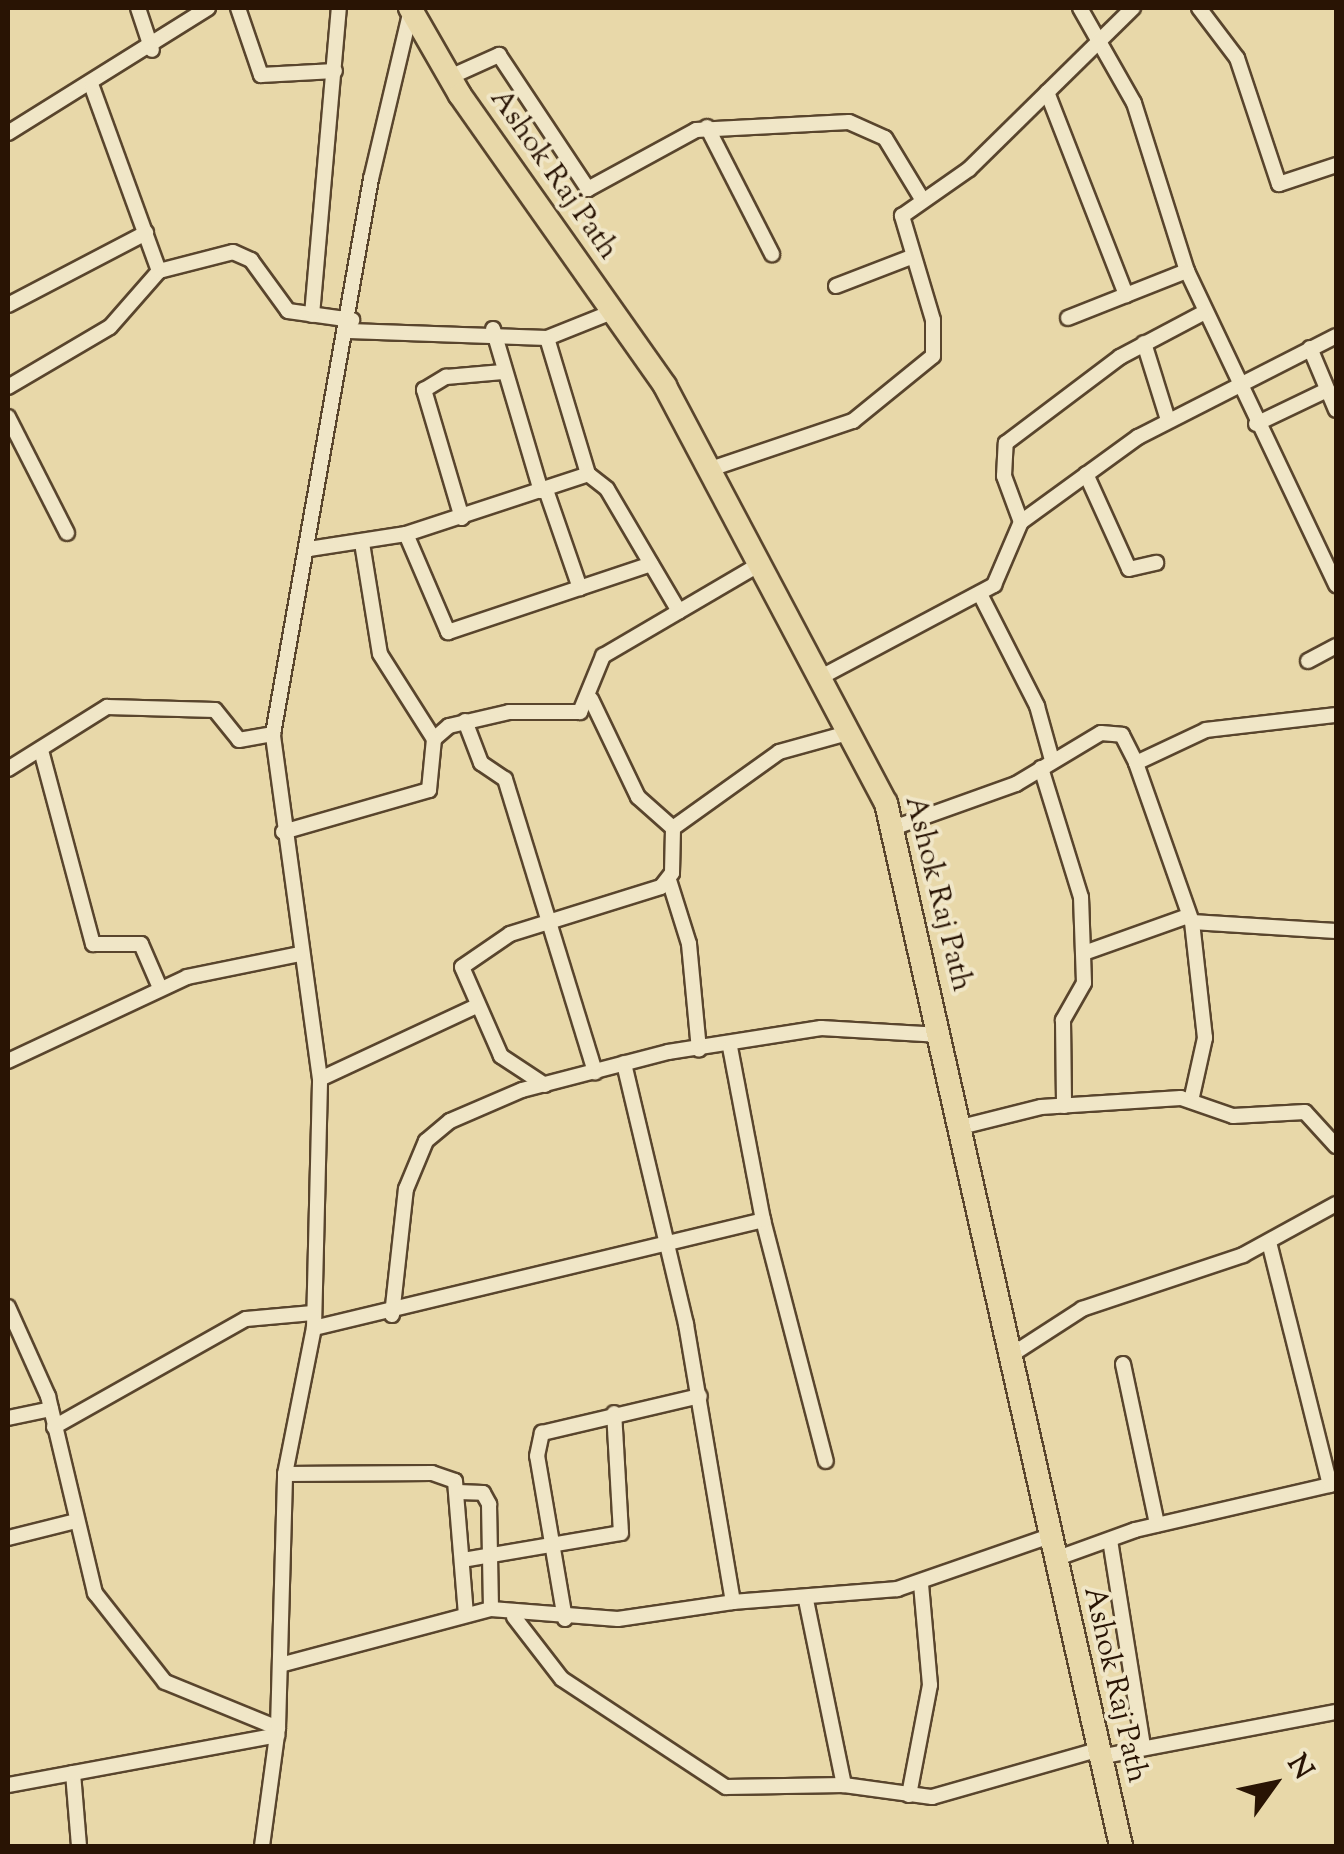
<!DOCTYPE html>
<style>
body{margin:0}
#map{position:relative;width:1344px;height:1854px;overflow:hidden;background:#e8d8a9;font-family:"Sorts Mill Goudy",serif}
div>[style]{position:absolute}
.roads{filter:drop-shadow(2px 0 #59452d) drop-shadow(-2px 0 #59452d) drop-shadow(0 2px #59452d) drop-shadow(0 -2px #59452d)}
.minor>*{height:14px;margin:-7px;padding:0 7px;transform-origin:7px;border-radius:7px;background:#f0e6c7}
.primary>*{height:22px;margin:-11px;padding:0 11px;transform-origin:11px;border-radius:11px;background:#e8d8a9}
span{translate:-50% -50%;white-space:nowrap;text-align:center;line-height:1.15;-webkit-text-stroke:8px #f0e6c7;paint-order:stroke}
.street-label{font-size:30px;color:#291404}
.frame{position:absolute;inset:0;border:10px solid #291404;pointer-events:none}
.north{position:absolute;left:1224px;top:1734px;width:100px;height:100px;-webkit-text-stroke:8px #f0e6c7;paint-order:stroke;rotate:57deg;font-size:28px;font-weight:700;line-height:40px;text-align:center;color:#291404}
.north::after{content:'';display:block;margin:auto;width:35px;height:45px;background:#291404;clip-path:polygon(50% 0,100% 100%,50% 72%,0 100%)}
</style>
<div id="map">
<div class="roads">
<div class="minor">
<i style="left:138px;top:8px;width:44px;rotate:71.6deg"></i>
<i style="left:238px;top:8px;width:71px;rotate:71.1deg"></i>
<i style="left:261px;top:75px;width:74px;rotate:-3.1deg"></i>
<i style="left:1080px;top:8px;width:109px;rotate:60.4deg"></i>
<i style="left:1134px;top:103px;width:176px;rotate:72.5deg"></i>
<i style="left:1187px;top:271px;width:348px;rotate:64.6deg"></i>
<i style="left:1199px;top:8px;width:63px;rotate:52.8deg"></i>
<i style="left:1237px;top:58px;width:133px;rotate:71.6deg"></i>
<i style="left:1279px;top:184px;width:60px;rotate:-18.4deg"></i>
<i style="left:450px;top:77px;width:54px;rotate:-24.2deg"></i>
<i style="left:499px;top:55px;width:161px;rotate:56.4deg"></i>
<i style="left:588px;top:189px;width:123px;rotate:-28.6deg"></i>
<i style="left:696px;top:130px;width:153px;rotate:-3deg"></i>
<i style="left:849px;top:122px;width:39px;rotate:24deg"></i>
<i style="left:885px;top:138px;width:71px;rotate:58.8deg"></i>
<i style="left:1047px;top:92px;width:218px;rotate:68.7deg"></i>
<i style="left:707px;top:127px;width:143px;rotate:62.9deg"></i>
<i style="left:8px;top:133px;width:236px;rotate:-32deg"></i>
<i style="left:159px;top:271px;width:76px;rotate:-14.4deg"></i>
<i style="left:233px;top:252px;width:20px;rotate:24deg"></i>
<i style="left:251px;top:260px;width:63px;rotate:54deg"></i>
<i style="left:288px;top:311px;width:65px;rotate:8deg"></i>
<i style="left:836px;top:286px;width:80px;rotate:-21.1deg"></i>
<i style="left:8px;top:305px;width:156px;rotate:-27.6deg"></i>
<i style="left:312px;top:315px;width:308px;rotate:-85deg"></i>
<i style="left:1068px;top:318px;width:128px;rotate:-21.6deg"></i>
<i style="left:493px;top:329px;width:169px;rotate:73.5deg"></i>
<i style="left:349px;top:331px;width:198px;rotate:2deg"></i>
<i style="left:547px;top:338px;width:70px;rotate:-21.8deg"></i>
<i style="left:547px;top:338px;width:142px;rotate:73.2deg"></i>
<i style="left:1144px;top:343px;width:81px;rotate:72.7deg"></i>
<i style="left:1310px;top:348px;width:67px;rotate:67.2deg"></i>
<i style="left:8px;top:387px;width:118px;rotate:-30.5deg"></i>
<i style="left:110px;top:327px;width:74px;rotate:-48.8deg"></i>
<i style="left:159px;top:271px;width:196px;rotate:-110deg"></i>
<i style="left:8px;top:417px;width:130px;rotate:63deg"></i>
<i style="left:1256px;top:424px;width:79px;rotate:-25.6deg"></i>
<i style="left:708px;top:470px;width:153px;rotate:-18.7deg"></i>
<i style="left:853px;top:421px;width:103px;rotate:-39.1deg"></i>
<i style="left:933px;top:356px;width:36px;rotate:-90deg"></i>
<i style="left:933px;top:320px;width:109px;rotate:-106.6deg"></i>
<i style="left:902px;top:216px;width:82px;rotate:-35deg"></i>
<i style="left:969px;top:169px;width:230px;rotate:-44.5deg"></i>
<i style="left:1086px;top:474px;width:104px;rotate:65.6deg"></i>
<i style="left:1129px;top:569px;width:28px;rotate:-13deg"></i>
<i style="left:546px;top:490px;width:104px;rotate:70.9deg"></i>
<i style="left:462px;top:518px;width:134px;rotate:-106.5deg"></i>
<i style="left:424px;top:390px;width:26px;rotate:-31deg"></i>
<i style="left:446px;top:377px;width:57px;rotate:-5deg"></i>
<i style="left:1021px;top:522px;width:49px;rotate:-110.3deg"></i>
<i style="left:1004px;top:476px;width:33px;rotate:-87deg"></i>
<i style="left:1006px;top:443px;width:143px;rotate:-37deg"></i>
<i style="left:1120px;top:357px;width:96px;rotate:-27.9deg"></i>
<i style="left:406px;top:534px;width:107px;rotate:66.8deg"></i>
<i style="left:448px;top:632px;width:214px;rotate:-18.5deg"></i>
<i style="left:362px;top:543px;width:112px;rotate:80.8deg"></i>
<i style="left:380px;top:654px;width:101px;rotate:57.6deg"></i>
<i style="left:309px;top:549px;width:98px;rotate:-8.8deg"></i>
<i style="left:406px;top:534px;width:192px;rotate:-18.2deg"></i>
<i style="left:588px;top:474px;width:24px;rotate:38deg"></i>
<i style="left:607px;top:489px;width:142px;rotate:59.5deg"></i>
<i style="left:980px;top:594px;width:126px;rotate:63deg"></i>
<i style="left:1037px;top:706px;width:56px;rotate:74.5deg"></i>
<i style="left:1308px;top:661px;width:32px;rotate:-28deg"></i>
<i style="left:823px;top:676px;width:194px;rotate:-28deg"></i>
<i style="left:994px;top:585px;width:69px;rotate:-66.8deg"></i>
<i style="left:1021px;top:522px;width:145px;rotate:-36deg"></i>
<i style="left:1138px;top:437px;width:222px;rotate:-27deg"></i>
<i style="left:591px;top:699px;width:109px;rotate:64.4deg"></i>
<i style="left:638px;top:797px;width:47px;rotate:41.5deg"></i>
<i style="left:465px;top:721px;width:45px;rotate:69.1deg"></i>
<i style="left:481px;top:763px;width:29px;rotate:34deg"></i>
<i style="left:505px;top:779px;width:307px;rotate:72.9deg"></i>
<i style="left:42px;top:754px;width:197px;rotate:75deg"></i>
<i style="left:93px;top:944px;width:48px"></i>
<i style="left:141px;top:944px;width:48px;rotate:66.6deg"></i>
<i style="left:1136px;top:763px;width:169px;rotate:70.6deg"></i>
<i style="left:1192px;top:922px;width:144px;rotate:3.6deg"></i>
<i style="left:1041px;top:768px;width:135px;rotate:72.8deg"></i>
<i style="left:1081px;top:897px;width:86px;rotate:88deg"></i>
<i style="left:1084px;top:983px;width:43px;rotate:119.6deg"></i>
<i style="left:1063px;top:1020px;width:86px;rotate:89.3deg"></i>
<i style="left:8px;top:769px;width:117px;rotate:-32.1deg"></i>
<i style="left:107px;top:707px;width:108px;rotate:1.6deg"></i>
<i style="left:215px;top:710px;width:38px;rotate:51deg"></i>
<i style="left:239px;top:740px;width:35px;rotate:-10deg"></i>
<i style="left:893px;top:828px;width:131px;rotate:-19.7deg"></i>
<i style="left:1016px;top:784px;width:99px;rotate:-31deg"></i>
<i style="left:1101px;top:733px;width:21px;rotate:5deg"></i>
<i style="left:1122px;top:735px;width:31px;rotate:63deg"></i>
<i style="left:1136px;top:763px;width:77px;rotate:-25.2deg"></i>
<i style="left:1206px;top:730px;width:131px;rotate:-6.6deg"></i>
<i style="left:283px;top:832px;width:152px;rotate:-16deg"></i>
<i style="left:429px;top:790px;width:51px;rotate:-84.4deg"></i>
<i style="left:434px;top:739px;width:20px;rotate:-41deg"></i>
<i style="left:449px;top:726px;width:62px;rotate:-13.1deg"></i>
<i style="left:509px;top:712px;width:71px"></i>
<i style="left:580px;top:712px;width:61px;rotate:-67.7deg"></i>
<i style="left:603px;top:656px;width:182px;rotate:-30.4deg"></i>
<i style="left:669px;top:880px;width:67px;rotate:72.6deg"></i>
<i style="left:689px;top:944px;width:106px;rotate:84.6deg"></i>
<i style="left:1084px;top:953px;width:110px;rotate:-19.6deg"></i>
<i style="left:8px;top:1061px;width:198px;rotate:-25.1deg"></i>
<i style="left:187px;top:977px;width:115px;rotate:-11.5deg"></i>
<i style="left:320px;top:1079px;width:168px;rotate:-25deg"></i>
<i style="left:545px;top:1085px;width:53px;rotate:-146.6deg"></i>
<i style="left:501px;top:1056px;width:97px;rotate:-113.7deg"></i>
<i style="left:462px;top:967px;width:58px;rotate:-34.5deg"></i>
<i style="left:510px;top:934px;width:158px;rotate:-17.3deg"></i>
<i style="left:661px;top:887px;width:18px;rotate:-52deg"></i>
<i style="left:672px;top:873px;width:45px;rotate:-88.7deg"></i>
<i style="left:673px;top:828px;width:130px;rotate:-35.6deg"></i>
<i style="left:779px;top:752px;width:75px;rotate:-15.5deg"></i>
<i style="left:1191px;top:1101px;width:65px;rotate:-77.5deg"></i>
<i style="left:1205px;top:1038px;width:117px;rotate:-96.4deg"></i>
<i style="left:961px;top:1127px;width:82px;rotate:-14deg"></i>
<i style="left:1041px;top:1107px;width:140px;rotate:-3.7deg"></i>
<i style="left:1181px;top:1098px;width:55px;rotate:19.1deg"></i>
<i style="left:1233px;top:1116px;width:72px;rotate:-3.2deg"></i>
<i style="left:1305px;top:1112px;width:46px;rotate:47.6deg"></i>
<i style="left:763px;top:1220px;width:249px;rotate:75.4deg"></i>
<i style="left:8px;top:1307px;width:98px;rotate:65.8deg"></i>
<i style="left:48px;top:1396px;width:203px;rotate:76.6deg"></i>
<i style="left:95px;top:1593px;width:113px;rotate:51.8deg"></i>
<i style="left:165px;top:1682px;width:122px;rotate:22.2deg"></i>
<i style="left:392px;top:1315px;width:127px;rotate:-83.7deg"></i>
<i style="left:406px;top:1189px;width:52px;rotate:-67.4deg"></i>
<i style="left:426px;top:1141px;width:31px;rotate:-40deg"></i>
<i style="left:450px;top:1121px;width:78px;rotate:-23.3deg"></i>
<i style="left:522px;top:1090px;width:151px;rotate:-14.6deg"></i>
<i style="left:668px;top:1052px;width:155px;rotate:-8.9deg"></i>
<i style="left:821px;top:1028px;width:120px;rotate:3.3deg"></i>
<i style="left:314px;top:1328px;width:462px;rotate:-13.5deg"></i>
<i style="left:763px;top:1220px;width:176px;rotate:-100.8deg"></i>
<i style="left:1011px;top:1355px;width:85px;rotate:-32.9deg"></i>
<i style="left:1082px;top:1309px;width:170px;rotate:-18.5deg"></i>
<i style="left:1243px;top:1255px;width:106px;rotate:-28.7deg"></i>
<i style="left:1123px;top:1364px;width:164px;rotate:78deg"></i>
<i style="left:8px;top:1418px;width:44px;rotate:-11.8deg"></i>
<i style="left:54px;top:1427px;width:220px;rotate:-29.4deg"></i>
<i style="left:246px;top:1319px;width:67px;rotate:-5.1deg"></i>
<i style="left:285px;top:1474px;width:147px;rotate:-0.4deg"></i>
<i style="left:432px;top:1473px;width:24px;rotate:19deg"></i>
<i style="left:455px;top:1481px;width:133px;rotate:85.3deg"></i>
<i style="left:458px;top:1492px;width:25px;rotate:2deg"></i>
<i style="left:483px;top:1493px;width:13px;rotate:61deg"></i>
<i style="left:489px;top:1504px;width:105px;rotate:88.9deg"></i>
<i style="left:8px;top:1538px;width:70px;rotate:-14deg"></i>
<i style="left:1110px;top:1540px;width:208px;rotate:80.9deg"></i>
<i style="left:1055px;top:1559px;width:85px;rotate:-19.9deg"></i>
<i style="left:1135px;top:1530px;width:200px;rotate:-13deg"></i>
<i style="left:1330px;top:1485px;width:250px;rotate:-104.1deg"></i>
<i style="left:463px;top:1560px;width:160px;rotate:-9.7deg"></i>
<i style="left:621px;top:1533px;width:120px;rotate:-93.3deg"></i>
<i style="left:806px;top:1600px;width:189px;rotate:78.4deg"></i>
<i style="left:733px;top:1602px;width:165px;rotate:-4.5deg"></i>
<i style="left:897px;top:1589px;width:162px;rotate:-19.1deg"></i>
<i style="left:514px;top:1617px;width:78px;rotate:52.3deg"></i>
<i style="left:562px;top:1679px;width:196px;rotate:33.4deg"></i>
<i style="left:726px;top:1787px;width:118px;rotate:-1deg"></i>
<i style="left:844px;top:1785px;width:89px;rotate:7.8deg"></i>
<i style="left:932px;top:1797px;width:172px;rotate:-15.9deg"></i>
<i style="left:565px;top:1619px;width:165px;rotate:-99.7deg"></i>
<i style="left:537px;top:1456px;width:24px;rotate:-78deg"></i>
<i style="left:542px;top:1433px;width:162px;rotate:-13.2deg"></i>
<i style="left:280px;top:1665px;width:218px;rotate:-14.9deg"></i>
<i style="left:491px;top:1609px;width:127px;rotate:4.5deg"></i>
<i style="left:618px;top:1619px;width:116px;rotate:-8.4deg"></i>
<i style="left:733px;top:1602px;width:282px;rotate:-99.6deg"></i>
<i style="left:686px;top:1324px;width:268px;rotate:-103.4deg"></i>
<i style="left:1099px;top:1757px;width:241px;rotate:-10.8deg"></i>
<i style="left:73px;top:1773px;width:73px;rotate:85.3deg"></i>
<i style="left:8px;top:1785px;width:274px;rotate:-10.5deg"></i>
<i style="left:909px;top:1795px;width:112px;rotate:-79.2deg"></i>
<i style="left:930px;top:1685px;width:101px;rotate:-95.1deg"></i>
<i style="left:262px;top:1846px;width:119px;rotate:-82.3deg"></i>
<i style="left:278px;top:1728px;width:254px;rotate:-88.4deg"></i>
<i style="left:285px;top:1474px;width:149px;rotate:-78.8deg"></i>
<i style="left:314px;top:1328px;width:249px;rotate:-88.6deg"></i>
<i style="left:320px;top:1079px;width:348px;rotate:-97.8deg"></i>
<i style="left:273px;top:734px;width:564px;rotate:-79.99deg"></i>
<i style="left:371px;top:179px;width:174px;rotate:-76.7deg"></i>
</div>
<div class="primary">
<i style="left:410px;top:8px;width:100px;rotate:60.1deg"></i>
<i style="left:460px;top:95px;width:356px;rotate:54.8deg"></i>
<i style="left:665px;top:386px;width:472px;rotate:62.1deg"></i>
<i style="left:886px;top:803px;width:1069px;rotate:77.3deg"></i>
</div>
</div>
<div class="street-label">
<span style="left:553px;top:175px;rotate:55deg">Ashok Raj Path</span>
<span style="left:937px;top:894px;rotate:76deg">Ashok Raj Path</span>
<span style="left:1114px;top:1685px;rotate:77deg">Ashok Raj Path</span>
</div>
<div class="frame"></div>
<div class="north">N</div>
</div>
